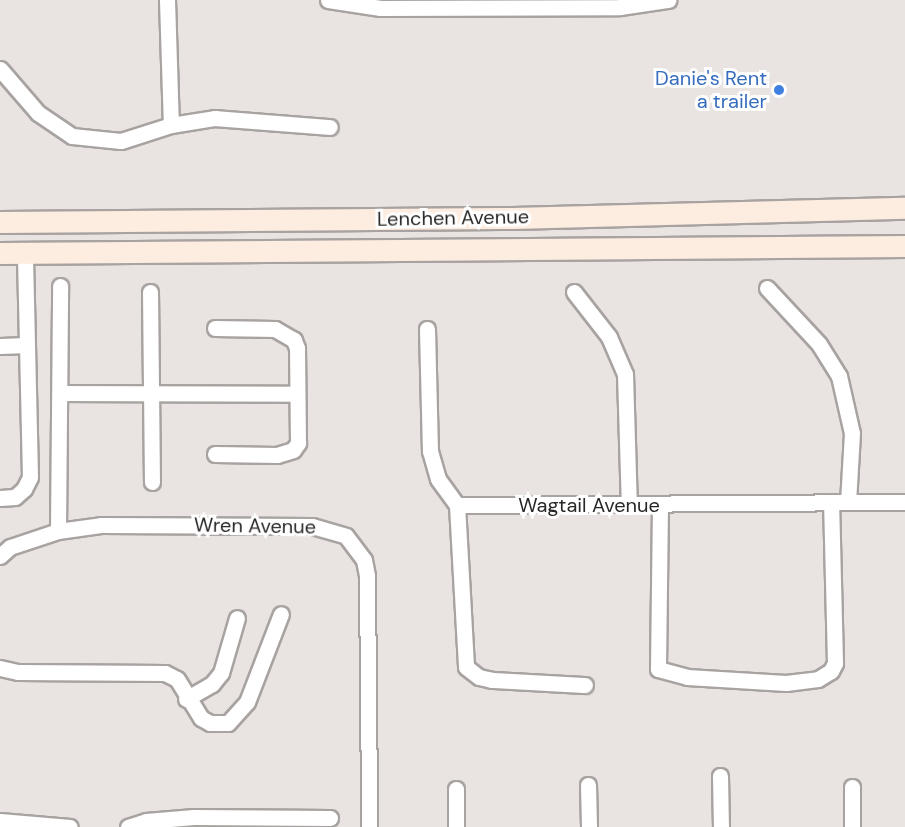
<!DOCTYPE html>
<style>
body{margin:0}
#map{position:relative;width:905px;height:827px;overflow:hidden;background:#e9e4e2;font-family:"DM Sans",sans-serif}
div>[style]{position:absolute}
.roads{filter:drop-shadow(2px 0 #a8a3a1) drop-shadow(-2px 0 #a8a3a1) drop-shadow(0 2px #a8a3a1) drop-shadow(0 -2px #a8a3a1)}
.minor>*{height:15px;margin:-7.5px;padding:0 7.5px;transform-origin:7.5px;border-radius:7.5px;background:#fff}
.secondary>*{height:21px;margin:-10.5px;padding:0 10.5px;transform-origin:10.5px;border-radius:10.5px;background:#fdece0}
.dots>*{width:16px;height:16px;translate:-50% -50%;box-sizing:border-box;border:3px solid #fff;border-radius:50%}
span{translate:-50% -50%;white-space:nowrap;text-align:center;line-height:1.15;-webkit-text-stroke:6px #fff;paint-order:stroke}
.shop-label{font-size:20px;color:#366cbe}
.right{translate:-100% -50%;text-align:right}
.street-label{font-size:20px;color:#292726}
</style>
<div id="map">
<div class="roads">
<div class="minor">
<i style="left:167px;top:0;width:125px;rotate:88.2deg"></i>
<i style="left:171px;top:125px;width:45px;rotate:-9deg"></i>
<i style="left:215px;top:118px;width:115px;rotate:4.5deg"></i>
<i style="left:328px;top:0;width:53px;rotate:8.7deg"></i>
<i style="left:380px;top:8px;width:240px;rotate:-0.2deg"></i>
<i style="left:620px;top:7px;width:49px;rotate:-8.3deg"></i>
<i style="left:0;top:69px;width:58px;rotate:49.2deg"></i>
<i style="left:38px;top:113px;width:41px;rotate:34.1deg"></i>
<i style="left:72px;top:136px;width:49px;rotate:5.8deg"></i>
<i style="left:121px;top:141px;width:52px;rotate:-17.7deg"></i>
<i style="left:767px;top:288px;width:76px;rotate:47.1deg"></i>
<i style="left:819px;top:344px;width:38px;rotate:58deg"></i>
<i style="left:839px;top:376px;width:58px;rotate:77.2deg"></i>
<i style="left:852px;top:433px;width:69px;rotate:93.3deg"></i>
<i style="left:150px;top:292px;width:190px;rotate:89.4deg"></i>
<i style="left:574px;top:292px;width:57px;rotate:52.1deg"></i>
<i style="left:609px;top:337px;width:40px;rotate:66.6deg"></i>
<i style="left:625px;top:374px;width:131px;rotate:88.3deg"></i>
<i style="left:427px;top:329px;width:122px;rotate:88.6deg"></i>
<i style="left:430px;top:451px;width:29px;rotate:74deg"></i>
<i style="left:438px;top:479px;width:32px;rotate:54deg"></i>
<i style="left:0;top:346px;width:27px;rotate:-2deg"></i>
<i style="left:61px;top:393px;width:236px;rotate:0.2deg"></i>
<i style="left:215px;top:454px;width:62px;rotate:0.9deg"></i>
<i style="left:277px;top:455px;width:17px;rotate:-17deg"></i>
<i style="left:293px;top:450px;width:9px;rotate:-54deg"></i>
<i style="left:298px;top:443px;width:95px;rotate:-90.6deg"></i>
<i style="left:297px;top:348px;width:9px;rotate:-111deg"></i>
<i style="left:294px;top:340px;width:22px;rotate:-150deg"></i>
<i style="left:275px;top:329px;width:60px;rotate:-179deg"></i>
<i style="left:0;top:498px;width:15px;rotate:-4deg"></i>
<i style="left:15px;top:497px;width:12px;rotate:-42deg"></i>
<i style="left:24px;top:489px;width:13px;rotate:-63deg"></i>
<i style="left:30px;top:477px;width:224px;rotate:-91.3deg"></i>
<i style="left:457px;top:505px;width:448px;rotate:-0.4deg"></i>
<i style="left:457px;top:505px;width:162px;rotate:86.8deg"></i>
<i style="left:466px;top:667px;width:16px;rotate:38deg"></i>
<i style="left:479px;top:677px;width:13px;rotate:13deg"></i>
<i style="left:492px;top:680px;width:93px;rotate:3.1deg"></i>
<i style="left:660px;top:505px;width:164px;rotate:90.7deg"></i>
<i style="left:658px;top:669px;width:30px;rotate:15deg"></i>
<i style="left:687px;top:677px;width:99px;rotate:3.5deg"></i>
<i style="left:786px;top:683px;width:32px;rotate:-7deg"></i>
<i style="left:818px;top:679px;width:15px;rotate:-32deg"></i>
<i style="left:831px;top:671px;width:9px;rotate:-63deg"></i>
<i style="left:835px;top:663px;width:161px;rotate:-91.4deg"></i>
<i style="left:58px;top:531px;width:245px;rotate:-89.5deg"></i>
<i style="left:0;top:556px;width:13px;rotate:-42deg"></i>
<i style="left:10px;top:547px;width:51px;rotate:-18.4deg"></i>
<i style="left:58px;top:531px;width:43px;rotate:-7.9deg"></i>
<i style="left:101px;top:525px;width:211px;rotate:0.3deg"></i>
<i style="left:312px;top:526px;width:35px;rotate:16deg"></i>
<i style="left:346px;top:536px;width:30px;rotate:53deg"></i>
<i style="left:364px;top:560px;width:16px;rotate:79deg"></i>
<i style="left:367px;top:576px;width:251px;rotate:89.5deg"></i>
<i style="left:0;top:668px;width:18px;rotate:13deg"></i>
<i style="left:18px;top:672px;width:147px;rotate:0.4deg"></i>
<i style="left:165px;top:673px;width:13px;rotate:27deg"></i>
<i style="left:177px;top:679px;width:46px;rotate:58.4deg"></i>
<i style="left:201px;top:718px;width:10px;rotate:29deg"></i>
<i style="left:210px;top:723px;width:18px"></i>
<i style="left:228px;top:723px;width:28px;rotate:-48deg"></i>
<i style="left:247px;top:702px;width:94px;rotate:-68.9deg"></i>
<i style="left:186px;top:699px;width:30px;rotate:-30deg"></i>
<i style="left:212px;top:684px;width:14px;rotate:-51deg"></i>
<i style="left:221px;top:673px;width:57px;rotate:-73.8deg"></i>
<i style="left:720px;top:776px;width:51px;rotate:88.9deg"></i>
<i style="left:588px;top:785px;width:42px;rotate:88.6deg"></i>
<i style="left:852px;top:787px;width:40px;rotate:90deg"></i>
<i style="left:456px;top:789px;width:38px;rotate:90deg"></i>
<i style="left:0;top:821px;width:70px;rotate:4.9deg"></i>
<i style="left:128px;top:827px;width:19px;rotate:-18deg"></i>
<i style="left:146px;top:821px;width:48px;rotate:-4.8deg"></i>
<i style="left:194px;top:817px;width:136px;rotate:0.4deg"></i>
</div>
<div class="secondary">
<i style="left:0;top:222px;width:513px;rotate:-0.45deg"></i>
<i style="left:513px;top:218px;width:392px;rotate:-1.5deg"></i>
<i style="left:0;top:253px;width:905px;rotate:-0.44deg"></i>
</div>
</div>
<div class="dots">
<i style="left:779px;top:90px;background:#3f7fe0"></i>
</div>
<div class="shop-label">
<span class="right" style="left:767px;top:90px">Danie's Rent<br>a trailer</span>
</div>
<div class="street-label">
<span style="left:453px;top:218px;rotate:-1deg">Lenchen Avenue</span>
<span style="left:589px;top:505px">Wagtail Avenue</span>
<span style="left:255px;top:526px;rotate:1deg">Wren Avenue</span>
</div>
</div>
